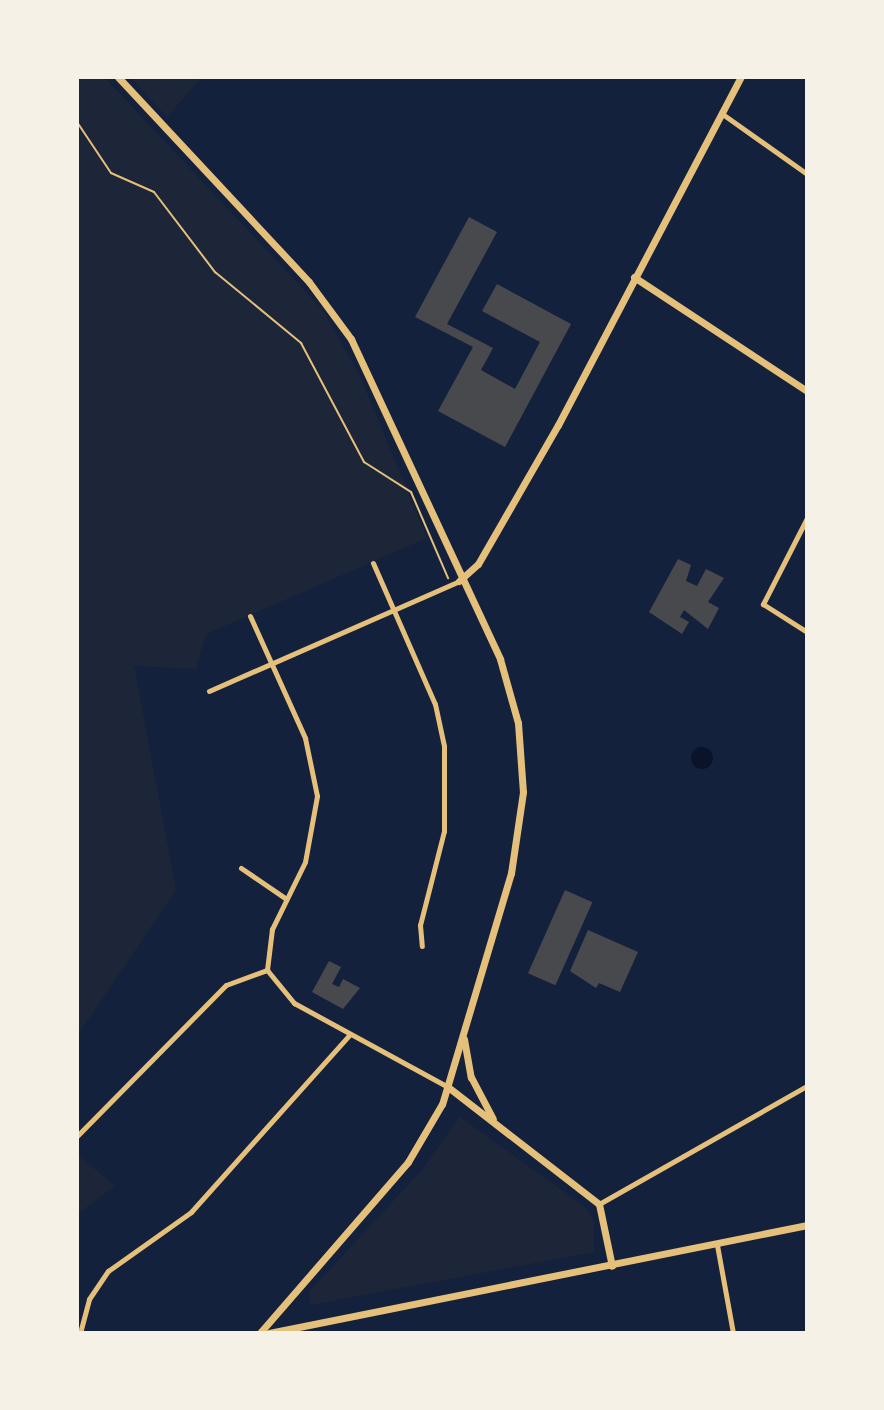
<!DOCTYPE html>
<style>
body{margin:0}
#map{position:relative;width:884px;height:1410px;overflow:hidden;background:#14213d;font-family:Figtree,sans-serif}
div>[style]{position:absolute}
.green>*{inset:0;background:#1d2539}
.water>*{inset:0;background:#0b132b}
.round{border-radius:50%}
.building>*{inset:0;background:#48494c;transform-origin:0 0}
.path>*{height:2px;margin:-1px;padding:0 1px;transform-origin:1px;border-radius:1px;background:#e5c07b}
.service>*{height:2.5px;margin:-1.25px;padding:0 1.25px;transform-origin:1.25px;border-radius:1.25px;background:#e5c07b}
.minor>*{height:5px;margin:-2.5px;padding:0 2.5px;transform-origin:2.5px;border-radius:2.5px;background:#e5c07b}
.tertiary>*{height:7px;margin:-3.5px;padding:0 3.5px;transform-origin:3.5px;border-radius:3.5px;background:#e5c07b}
span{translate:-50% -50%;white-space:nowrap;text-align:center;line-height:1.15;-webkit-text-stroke:6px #f6f1e7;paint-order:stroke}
.frame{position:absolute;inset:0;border:79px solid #f6f1e7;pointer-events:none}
</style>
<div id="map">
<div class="green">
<i style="clip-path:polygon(77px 77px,104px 77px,322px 309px,359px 374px,427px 538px,206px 634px,196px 669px,134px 666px,176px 890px,77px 1036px)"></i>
<i style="clip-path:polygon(130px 77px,202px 77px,167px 117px)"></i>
<i style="clip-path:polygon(460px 1117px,585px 1207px,594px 1221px,594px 1252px,310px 1305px,309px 1292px,422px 1170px)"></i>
<i style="clip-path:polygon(77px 1154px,115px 1186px,77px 1214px)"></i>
</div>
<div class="water">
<i class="round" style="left:691px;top:747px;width:22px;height:22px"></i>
</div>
<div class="building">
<i style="clip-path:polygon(469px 217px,497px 232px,447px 324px,493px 348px,481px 370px,515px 389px,540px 342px,482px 311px,497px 284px,571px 324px,505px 447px,438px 411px,473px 347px,415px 317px)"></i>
<i style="clip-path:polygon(678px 559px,691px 565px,686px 581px,697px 586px,706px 569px,724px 578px,708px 602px,719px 608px,708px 629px,684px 610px,680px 617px,689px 622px,682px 634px,649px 612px)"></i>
<i style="left:565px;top:890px;width:30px;height:91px;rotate:24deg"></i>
<i style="clip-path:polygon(588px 930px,638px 952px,620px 992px,599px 983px,596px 988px,570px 971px)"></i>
<i style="clip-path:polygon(329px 961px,341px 967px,332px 984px,339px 987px,343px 979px,360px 988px,343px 1009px,312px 992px)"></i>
</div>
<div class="path">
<i style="left:77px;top:122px;width:61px;rotate:56.3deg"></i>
<i style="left:111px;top:173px;width:47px;rotate:23.8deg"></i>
<i style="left:154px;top:192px;width:101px;rotate:52.7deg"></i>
<i style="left:215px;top:272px;width:112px;rotate:39.5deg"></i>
<i style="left:301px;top:343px;width:135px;rotate:62.1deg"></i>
<i style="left:364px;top:462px;width:56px;rotate:32.6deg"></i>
<i style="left:411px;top:492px;width:94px;rotate:66.7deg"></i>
</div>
<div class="service">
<i style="left:77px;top:433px;width:34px;rotate:90deg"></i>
</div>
<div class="minor">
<i style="left:721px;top:113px;width:105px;rotate:35.3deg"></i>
<i style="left:807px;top:518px;width:97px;rotate:117.1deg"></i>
<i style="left:763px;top:604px;width:52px;rotate:32.5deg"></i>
<i style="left:373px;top:563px;width:154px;rotate:66.3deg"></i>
<i style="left:435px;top:704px;width:43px;rotate:77.9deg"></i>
<i style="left:444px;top:746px;width:85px;rotate:90deg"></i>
<i style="left:444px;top:831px;width:97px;rotate:104.3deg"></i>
<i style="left:420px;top:925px;width:21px;rotate:85deg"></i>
<i style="left:250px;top:616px;width:134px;rotate:65.7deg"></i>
<i style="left:305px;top:738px;width:59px;rotate:78.3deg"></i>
<i style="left:317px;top:796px;width:67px;rotate:100.3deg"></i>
<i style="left:305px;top:862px;width:75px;rotate:116.2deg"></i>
<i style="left:272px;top:929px;width:41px;rotate:97deg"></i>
<i style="left:267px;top:970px;width:43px;rotate:50.7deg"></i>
<i style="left:294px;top:1003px;width:175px;rotate:28.6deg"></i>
<i style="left:209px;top:691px;width:273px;rotate:-23.7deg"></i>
<i style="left:241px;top:868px;width:53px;rotate:34.3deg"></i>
<i style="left:77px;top:1136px;width:212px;rotate:-45.4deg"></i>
<i style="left:226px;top:985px;width:44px;rotate:-20.1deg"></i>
<i style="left:599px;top:1204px;width:239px;rotate:-29.6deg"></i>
<i style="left:717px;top:1245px;width:89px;rotate:79.7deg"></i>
<i style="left:80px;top:1333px;width:35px;rotate:-75deg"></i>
<i style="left:89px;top:1299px;width:34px;rotate:-56deg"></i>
<i style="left:108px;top:1271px;width:102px;rotate:-35.4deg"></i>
<i style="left:191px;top:1212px;width:237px;rotate:-48.2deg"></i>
</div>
<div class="tertiary">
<i style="left:118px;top:77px;width:280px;rotate:47deg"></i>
<i style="left:309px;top:282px;width:71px;rotate:53.6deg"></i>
<i style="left:351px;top:339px;width:353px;rotate:65deg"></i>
<i style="left:500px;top:659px;width:66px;rotate:74.3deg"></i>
<i style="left:518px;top:723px;width:69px;rotate:85.9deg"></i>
<i style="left:523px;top:792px;width:82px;rotate:98.4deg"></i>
<i style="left:511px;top:873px;width:241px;rotate:106.6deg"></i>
<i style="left:442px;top:1104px;width:67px;rotate:120.4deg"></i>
<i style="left:408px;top:1162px;width:226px;rotate:130.9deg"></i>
<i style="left:634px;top:277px;width:207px;rotate:33.4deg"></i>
<i style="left:459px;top:581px;width:25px;rotate:-42deg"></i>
<i style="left:478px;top:564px;width:160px;rotate:-60.1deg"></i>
<i style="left:558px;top:425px;width:393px;rotate:-62.3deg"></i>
<i style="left:464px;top:1039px;width:39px;rotate:80deg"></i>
<i style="left:471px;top:1077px;width:47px;rotate:62.4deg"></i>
<i style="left:448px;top:1087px;width:191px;rotate:37.8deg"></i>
<i style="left:599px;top:1204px;width:63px;rotate:78.2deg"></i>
<i style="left:269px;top:1333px;width:549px;rotate:-11.35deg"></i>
</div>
<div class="frame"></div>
</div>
